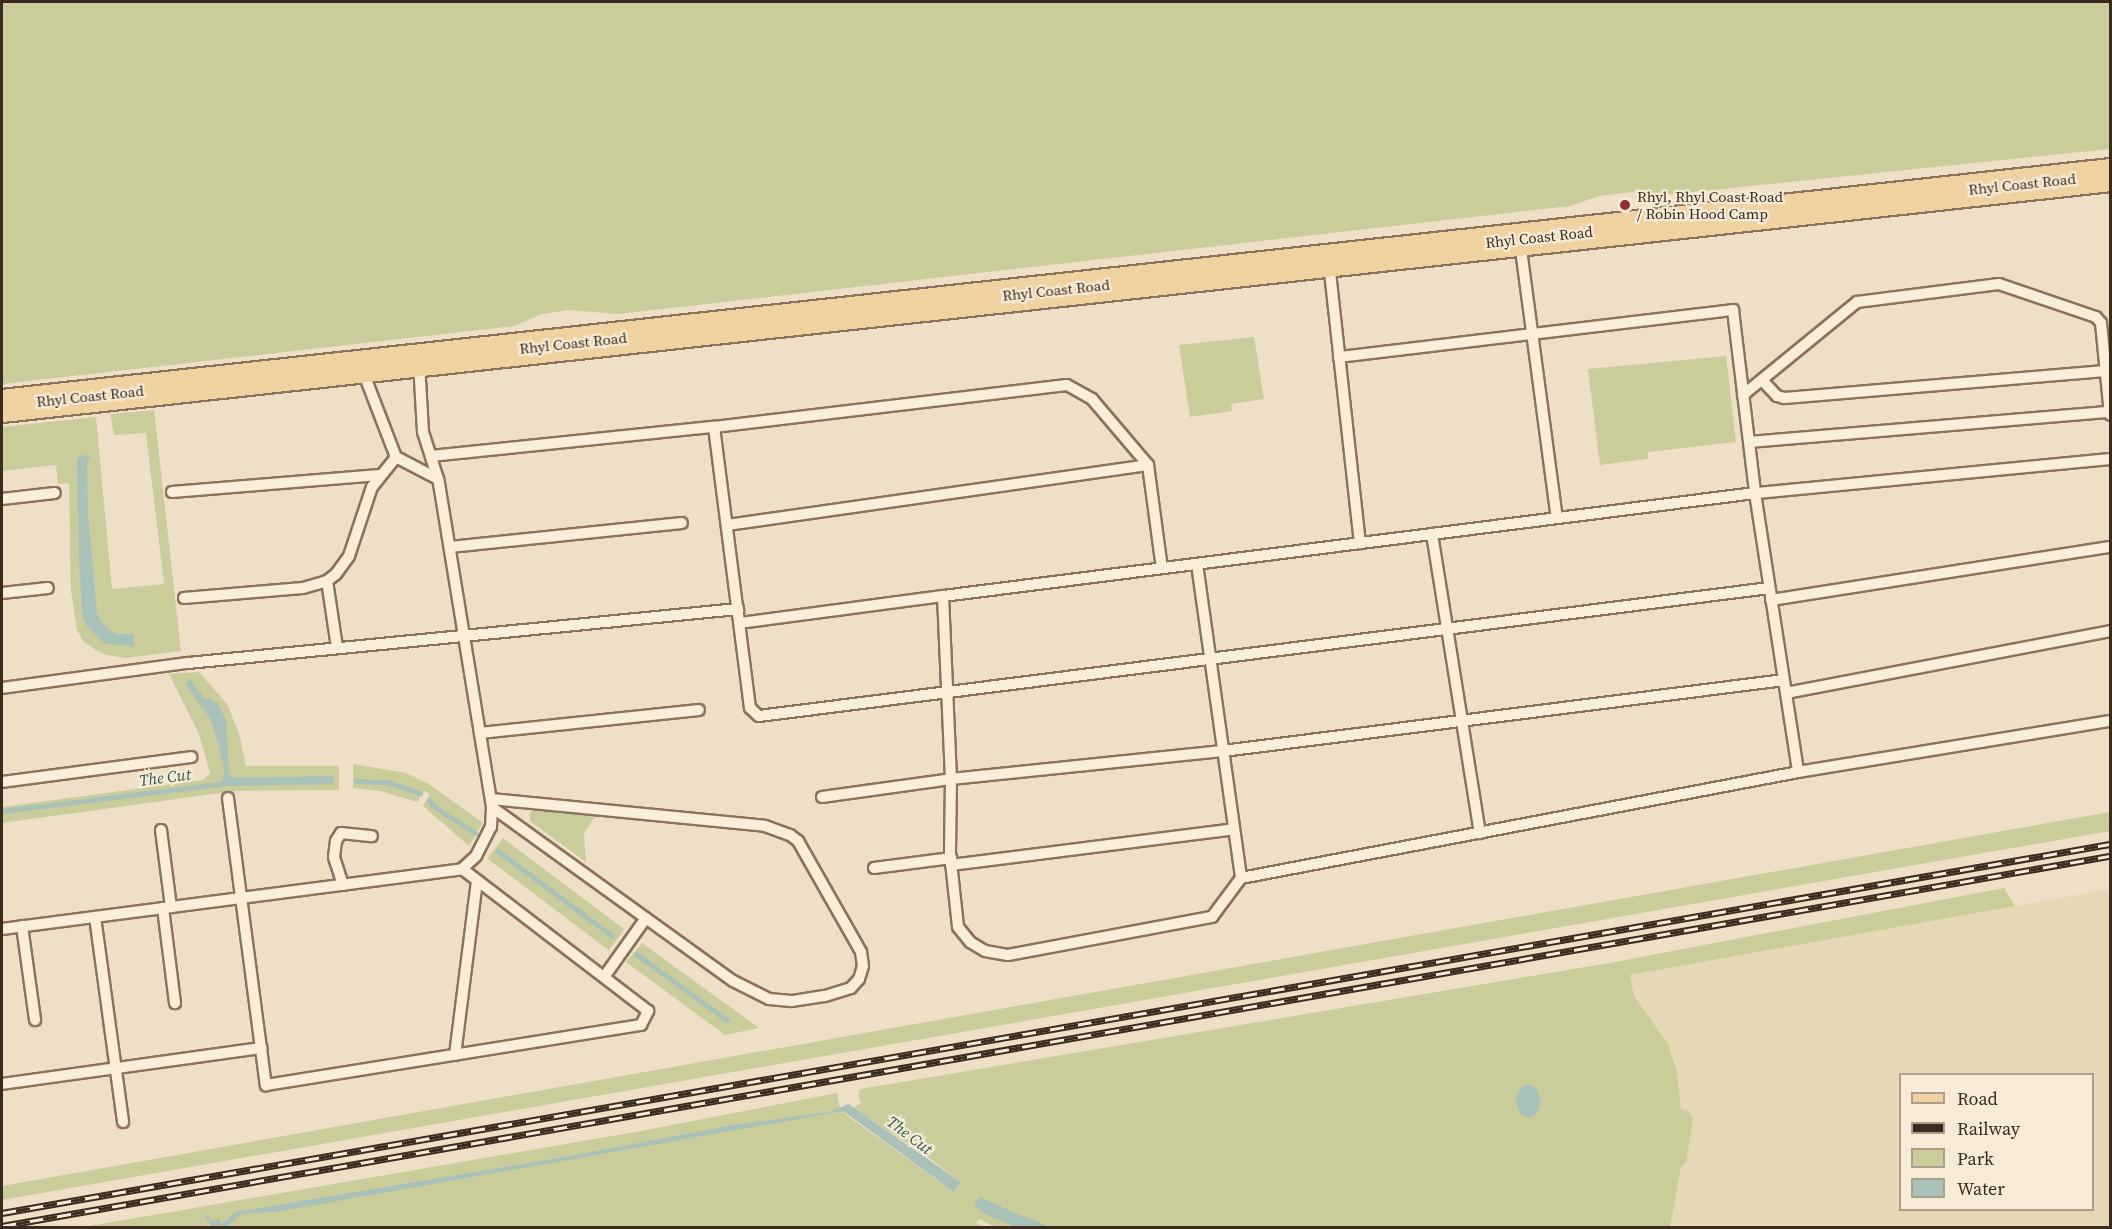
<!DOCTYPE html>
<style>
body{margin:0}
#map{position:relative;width:2112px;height:1229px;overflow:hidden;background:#eee0c7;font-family:"Source Serif 4",serif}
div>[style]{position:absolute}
.farmland>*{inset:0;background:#e4d9b4}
.green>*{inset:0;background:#cacc9a;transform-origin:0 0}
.water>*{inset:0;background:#a8c2b9}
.stream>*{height:5px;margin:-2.5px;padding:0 2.5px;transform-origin:2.5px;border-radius:2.5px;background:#a8c2b9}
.roads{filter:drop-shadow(2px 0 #8a725c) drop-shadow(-2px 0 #8a725c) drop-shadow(0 2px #8a725c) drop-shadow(0 -2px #8a725c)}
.lane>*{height:10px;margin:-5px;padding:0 5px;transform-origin:5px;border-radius:5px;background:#f9eeda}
.primary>*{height:32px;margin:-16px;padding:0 16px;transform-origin:16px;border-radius:16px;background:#f0d2a0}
.rail>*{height:7px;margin-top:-3.5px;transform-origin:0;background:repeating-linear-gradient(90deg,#f6ebd6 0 14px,#3a2b20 0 28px);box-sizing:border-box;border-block:2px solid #3a2b20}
.dots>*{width:16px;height:16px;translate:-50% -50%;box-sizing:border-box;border:3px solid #f6ebd6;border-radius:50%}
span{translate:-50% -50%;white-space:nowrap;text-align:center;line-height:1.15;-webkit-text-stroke:4.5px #f6ebd6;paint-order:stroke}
.street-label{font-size:15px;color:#3a2b20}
.poi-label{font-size:15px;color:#3a2b20}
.left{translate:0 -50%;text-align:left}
.water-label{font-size:16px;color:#2f5a54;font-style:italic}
.frame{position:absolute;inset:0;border:3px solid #3a2b20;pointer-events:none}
.legend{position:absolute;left:1899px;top:1073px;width:195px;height:138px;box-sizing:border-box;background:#f6ebd6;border:2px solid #ab9e8d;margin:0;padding:8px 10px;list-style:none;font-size:18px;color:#3a2b20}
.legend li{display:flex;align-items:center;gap:12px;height:30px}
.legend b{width:30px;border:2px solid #ab9e8d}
</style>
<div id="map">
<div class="farmland">
<i style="clip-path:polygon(evenodd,2110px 889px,2110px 1227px,1670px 1227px,1683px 1154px,1677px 1072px,1668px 1044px,1633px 996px,1630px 975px,2110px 889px,1900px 1074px,2092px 1074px,2092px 1210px,1900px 1210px,1900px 1074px)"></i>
</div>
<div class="green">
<i style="clip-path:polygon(2px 2px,2110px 2px,2110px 149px,1663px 195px,1640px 191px,1599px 196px,1570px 206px,618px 314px,568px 310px,542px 314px,514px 326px,2px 384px)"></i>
<i style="clip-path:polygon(1254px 337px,1264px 399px,1231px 404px,1232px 411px,1190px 417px,1179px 345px)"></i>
<i style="clip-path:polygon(1726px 356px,1736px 442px,1648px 452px,1648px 459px,1600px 465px,1588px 369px)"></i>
<i style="clip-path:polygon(154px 410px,181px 651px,126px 658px,106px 655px,96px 650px,83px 641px,77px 630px,71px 591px,69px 483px,58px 484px,56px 465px,2px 471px,2px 427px,96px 417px,112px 589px,164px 584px,146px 433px,114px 435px,110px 414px)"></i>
<i style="clip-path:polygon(199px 672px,227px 704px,239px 733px,246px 766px,339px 766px,339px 790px,235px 791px,2px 823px,2px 807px,203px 780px,210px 773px,199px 734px,169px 674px)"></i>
<i style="clip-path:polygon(353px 764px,406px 773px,429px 784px,483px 823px,469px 846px,423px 806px,430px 794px,424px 791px,417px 802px,380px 791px,353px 788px)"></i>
<i style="clip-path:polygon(536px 808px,597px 814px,584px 833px,586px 862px,530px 821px,530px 813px)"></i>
<i style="clip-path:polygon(2110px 812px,2110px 831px,2px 1200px,2px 1186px)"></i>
<i style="left:503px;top:838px;width:152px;height:26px;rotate:37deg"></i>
<i style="clip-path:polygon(2004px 888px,2015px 906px,1630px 975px,1634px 996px,1668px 1044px,1677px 1072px,1681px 1109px,1687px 1110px,1693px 1119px,1686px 1162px,1681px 1167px,1670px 1227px,997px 1228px,979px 1219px,976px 1223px,985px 1227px,78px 1228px,641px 1131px,837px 1093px,840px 1108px,849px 1117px,954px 1192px,961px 1182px,928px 1157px,853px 1108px,861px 1103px,858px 1096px,860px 1089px,1615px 962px)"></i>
<i style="clip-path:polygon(642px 943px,759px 1028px,725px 1035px,626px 962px)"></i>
</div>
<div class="water">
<i style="clip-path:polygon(80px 455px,90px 456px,87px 462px,88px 514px,97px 614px,107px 629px,117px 634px,134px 634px,134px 647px,104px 643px,86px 625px,82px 612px,79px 558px,77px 461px)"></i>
<i style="clip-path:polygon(190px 679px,205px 699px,209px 698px,218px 704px,226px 720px,229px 773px,232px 778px,334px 776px,333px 784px,222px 786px,224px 769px,219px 746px,210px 718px,185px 684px)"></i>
<i style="clip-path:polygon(1528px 1084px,1537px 1089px,1541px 1102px,1536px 1115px,1529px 1118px,1520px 1113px,1515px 1100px,1520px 1089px)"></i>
<i style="clip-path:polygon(848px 1104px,961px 1182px,954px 1192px,843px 1111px,276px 1212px,242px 1214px,226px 1227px,212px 1227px,205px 1215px,208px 1215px,211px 1221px,220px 1218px,220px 1225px,236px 1212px,576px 1155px,733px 1125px,830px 1112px)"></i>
<i style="clip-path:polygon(980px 1197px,1013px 1212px,1051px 1227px,1015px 1227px,985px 1214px,974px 1206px)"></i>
</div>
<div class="stream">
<i style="left:356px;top:781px;width:30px;rotate:2deg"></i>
<i style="left:386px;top:782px;width:36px;rotate:18deg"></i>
<i style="left:429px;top:800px;width:7px;rotate:56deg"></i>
<i style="left:433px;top:806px;width:50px;rotate:32.7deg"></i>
<i style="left:2px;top:811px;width:227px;rotate:-7.1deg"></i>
<i style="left:498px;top:851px;width:142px;rotate:36.7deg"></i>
<i style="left:636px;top:954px;width:112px;rotate:36deg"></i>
</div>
<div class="roads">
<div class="lane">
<i style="left:1520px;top:242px;width:278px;rotate:82.4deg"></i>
<i style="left:1329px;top:263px;width:282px;rotate:83.7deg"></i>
<i style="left:1339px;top:357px;width:397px;rotate:-6.8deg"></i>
<i style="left:1733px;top:310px;width:184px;rotate:83.1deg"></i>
<i style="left:1755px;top:493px;width:282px;rotate:81.2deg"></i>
<i style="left:362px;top:369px;width:94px;rotate:68.9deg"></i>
<i style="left:396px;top:457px;width:47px;rotate:27.6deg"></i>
<i style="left:1762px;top:380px;width:22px;rotate:47deg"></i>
<i style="left:1777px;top:396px;width:7px;rotate:16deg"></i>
<i style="left:1784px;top:398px;width:323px;rotate:-4.8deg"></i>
<i style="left:1743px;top:395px;width:147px;rotate:-39.2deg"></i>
<i style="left:1857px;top:302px;width:143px;rotate:-7.2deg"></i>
<i style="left:1999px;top:284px;width:102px;rotate:18.8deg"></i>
<i style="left:2096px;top:317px;width:8px;rotate:50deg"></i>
<i style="left:2101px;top:323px;width:92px;rotate:84.4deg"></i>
<i style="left:714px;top:427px;width:283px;rotate:82.7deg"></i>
<i style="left:750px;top:708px;width:12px;rotate:42deg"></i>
<i style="left:759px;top:716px;width:1018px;rotate:-7.22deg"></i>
<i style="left:1749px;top:442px;width:362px;rotate:-4.8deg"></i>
<i style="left:431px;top:456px;width:284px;rotate:-5.9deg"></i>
<i style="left:714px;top:427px;width:355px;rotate:-6.8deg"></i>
<i style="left:1067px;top:385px;width:29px;rotate:29deg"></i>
<i style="left:1092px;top:399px;width:87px;rotate:49.7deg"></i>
<i style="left:1148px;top:465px;width:104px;rotate:82.3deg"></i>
<i style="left:2110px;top:459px;width:357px;rotate:174.5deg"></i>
<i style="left:1755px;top:493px;width:819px;rotate:172.77deg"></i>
<i style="left:943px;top:596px;width:183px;rotate:87.5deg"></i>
<i style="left:951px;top:779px;width:74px;rotate:90.8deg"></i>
<i style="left:950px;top:853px;width:74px;rotate:83.8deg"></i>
<i style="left:958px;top:927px;width:19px;rotate:51deg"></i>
<i style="left:970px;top:942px;width:17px;rotate:31deg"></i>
<i style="left:985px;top:951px;width:23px;rotate:10deg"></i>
<i style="left:1008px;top:955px;width:208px;rotate:-10.6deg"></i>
<i style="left:1212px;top:917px;width:49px;rotate:-53.4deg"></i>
<i style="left:1241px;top:878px;width:567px;rotate:-10.77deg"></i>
<i style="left:1798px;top:772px;width:316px;rotate:-9.3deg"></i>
<i style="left:172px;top:492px;width:208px;rotate:-4.7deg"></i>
<i style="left:2px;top:499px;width:53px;rotate:-6.5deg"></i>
<i style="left:727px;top:525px;width:425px;rotate:-8.1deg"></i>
<i style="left:1432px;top:534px;width:303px;rotate:80.9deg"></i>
<i style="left:450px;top:547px;width:233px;rotate:-5.9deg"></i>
<i style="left:1197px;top:564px;width:317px;rotate:82deg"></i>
<i style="left:327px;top:581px;width:67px;rotate:81.4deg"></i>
<i style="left:2px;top:593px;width:46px;rotate:-6.2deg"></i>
<i style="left:184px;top:598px;width:119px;rotate:-4.8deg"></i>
<i style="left:303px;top:588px;width:25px;rotate:-16deg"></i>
<i style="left:327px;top:581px;width:11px;rotate:-38deg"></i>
<i style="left:336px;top:574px;width:22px;rotate:-54deg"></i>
<i style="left:349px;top:556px;width:73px;rotate:-71.6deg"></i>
<i style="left:372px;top:487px;width:38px;rotate:-51deg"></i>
<i style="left:1771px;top:600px;width:343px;rotate:-8.9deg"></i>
<i style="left:740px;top:623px;width:205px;rotate:-7.6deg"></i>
<i style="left:2px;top:688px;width:188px;rotate:-7.7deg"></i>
<i style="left:188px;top:663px;width:553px;rotate:-5.61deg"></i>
<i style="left:1786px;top:693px;width:330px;rotate:-10.8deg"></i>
<i style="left:480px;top:733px;width:220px;rotate:-6deg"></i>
<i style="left:2px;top:782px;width:191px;rotate:-7.5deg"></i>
<i style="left:822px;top:797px;width:130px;rotate:-7.9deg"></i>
<i style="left:951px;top:779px;width:273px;rotate:-5.9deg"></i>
<i style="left:1223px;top:751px;width:565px;rotate:-7.21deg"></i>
<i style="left:228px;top:798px;width:290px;rotate:82.5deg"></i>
<i style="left:266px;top:1085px;width:380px;rotate:-9.1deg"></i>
<i style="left:641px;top:1025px;width:16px;rotate:-63deg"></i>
<i style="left:648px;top:1011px;width:234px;rotate:-142.6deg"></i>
<i style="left:491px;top:799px;width:275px;rotate:5.6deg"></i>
<i style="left:765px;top:826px;width:27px;rotate:20deg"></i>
<i style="left:790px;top:835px;width:10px;rotate:37deg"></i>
<i style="left:798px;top:841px;width:128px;rotate:60.4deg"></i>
<i style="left:861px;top:952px;width:14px;rotate:82deg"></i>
<i style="left:863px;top:966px;width:14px;rotate:107deg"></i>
<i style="left:859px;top:979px;width:12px;rotate:132deg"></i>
<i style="left:851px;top:988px;width:28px;rotate:163deg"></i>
<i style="left:824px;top:996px;width:33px;rotate:171deg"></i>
<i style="left:791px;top:1001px;width:22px;rotate:-175deg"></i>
<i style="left:769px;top:999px;width:40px;rotate:-153.4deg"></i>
<i style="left:733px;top:981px;width:297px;rotate:-144.2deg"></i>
<i style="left:161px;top:830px;width:78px;rotate:82.6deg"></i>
<i style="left:951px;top:865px;width:285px;rotate:-7.2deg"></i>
<i style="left:874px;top:868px;width:78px;rotate:-7.4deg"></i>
<i style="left:343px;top:885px;width:29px;rotate:-108deg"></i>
<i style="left:334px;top:857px;width:16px;rotate:-83deg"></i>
<i style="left:336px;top:841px;width:9px;rotate:-58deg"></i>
<i style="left:341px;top:833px;width:31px;rotate:6deg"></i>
<i style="left:163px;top:908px;width:96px;rotate:82.8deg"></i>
<i style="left:95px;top:917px;width:207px;rotate:82.2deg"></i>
<i style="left:22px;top:926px;width:95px;rotate:82.1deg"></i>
<i style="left:2px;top:929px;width:464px;rotate:-7.4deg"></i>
<i style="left:462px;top:869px;width:19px;rotate:-43deg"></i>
<i style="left:476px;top:856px;width:33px;rotate:-63deg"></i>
<i style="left:491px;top:827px;width:20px;rotate:-87deg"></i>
<i style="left:492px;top:807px;width:332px;rotate:-99.3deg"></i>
<i style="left:438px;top:479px;width:49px;rotate:-107.7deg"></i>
<i style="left:423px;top:432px;width:69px;rotate:-93.3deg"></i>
<i style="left:604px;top:977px;width:72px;rotate:-54.6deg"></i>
<i style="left:455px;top:1055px;width:175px;rotate:-82.8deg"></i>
<i style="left:2px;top:1084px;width:262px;rotate:-7.9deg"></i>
</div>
<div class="primary">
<i style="left:2px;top:406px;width:2121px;rotate:-6.25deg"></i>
</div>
</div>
<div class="rail">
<i style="left:2px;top:1213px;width:2140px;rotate:-9.93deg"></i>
<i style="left:2px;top:1226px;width:2140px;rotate:-9.96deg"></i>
</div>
<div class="dots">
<i style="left:1625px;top:205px;background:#982d34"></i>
</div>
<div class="street-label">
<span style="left:2022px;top:184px;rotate:-6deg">Rhyl Coast Road</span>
<span style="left:1539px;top:237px;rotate:-6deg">Rhyl Coast Road</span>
<span style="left:1056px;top:290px;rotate:-6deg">Rhyl Coast Road</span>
<span style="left:573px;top:343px;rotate:-6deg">Rhyl Coast Road</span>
<span style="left:90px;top:396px;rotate:-6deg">Rhyl Coast Road</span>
</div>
<div class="poi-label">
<span class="left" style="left:1637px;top:205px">Rhyl, Rhyl Coast Road<br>/ Robin Hood Camp</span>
</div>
<div class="water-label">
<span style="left:165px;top:777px;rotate:-7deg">The Cut</span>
<span style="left:910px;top:1135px;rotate:37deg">The Cut</span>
</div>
<div class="frame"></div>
<ul class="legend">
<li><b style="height:8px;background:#f0d2a0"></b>Road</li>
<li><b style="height:8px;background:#3a2b20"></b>Railway</li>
<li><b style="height:16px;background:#cacc9a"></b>Park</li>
<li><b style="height:16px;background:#a8c2b9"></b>Water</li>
</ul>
</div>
